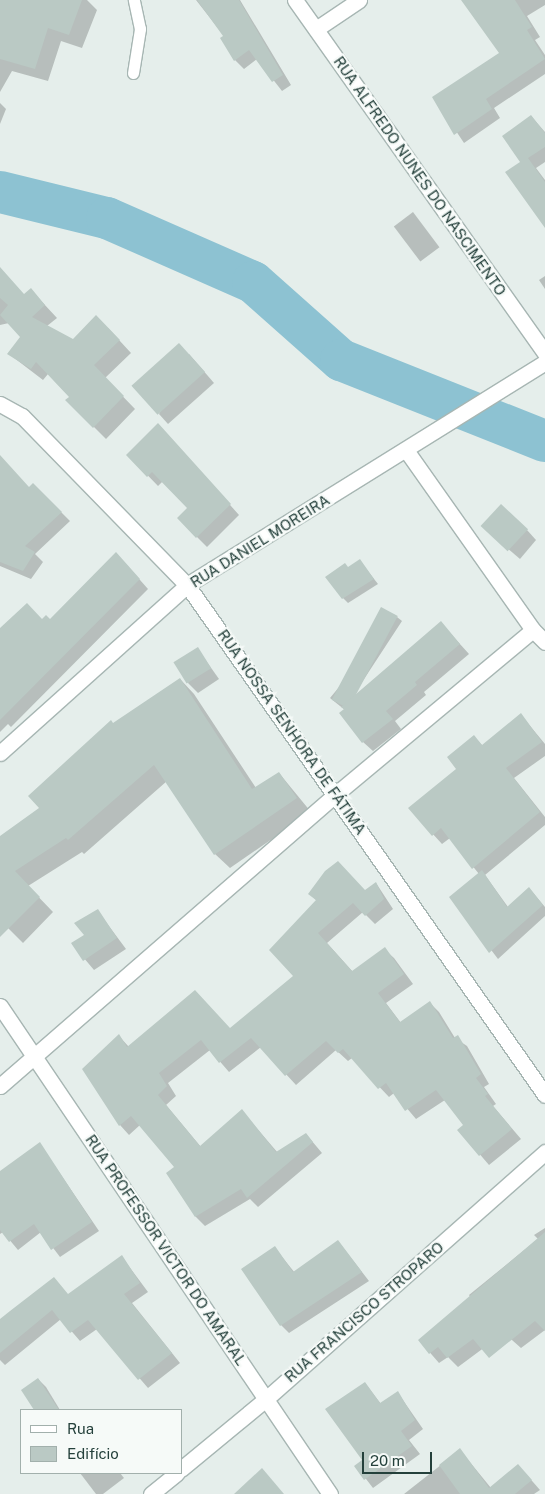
<!DOCTYPE html>
<meta charset="utf-8">
<style>
body{margin:0}
#map{position:relative;width:545px;height:1494px;overflow:hidden;background:#e5eeeb;font-family:"Public Sans",sans-serif}
div>[style]{position:absolute}
.shadow>*{inset:0;background:#0003;transform-origin:0 0}
.river>*{height:42px;margin:-21px;padding:0 21px;transform-origin:21px;border-radius:21px;background:#8dc2d2}
.building>*{inset:0;background:#bac9c4;transform-origin:0 0}
.roads{filter:drop-shadow(1px 0 #a7b6b3) drop-shadow(-1px 0 #a7b6b3) drop-shadow(0 1px #a7b6b3) drop-shadow(0 -1px #a7b6b3)}
.service>*{height:11px;margin:-5.5px;padding:0 5.5px;transform-origin:5.5px;border-radius:5.5px;background:#fff}
.minor>*{height:15px;margin:-7.5px;padding:0 7.5px;transform-origin:7.5px;border-radius:7.5px;background:#fff}
span{translate:-50% -50%;white-space:nowrap;text-align:center;line-height:1.15;-webkit-text-stroke:4.5px #f6faf8;paint-order:stroke}
.street-label{font-size:15px;color:#24403b}
.legend{position:absolute;left:20px;top:1409px;width:162px;height:65px;box-sizing:border-box;background:#f6faf8;border:1px solid #a2b0ac;margin:0;padding:6px 9px;list-style:none;font-size:15px;color:#24403b}
.legend li{display:flex;align-items:center;gap:10px;height:25px}
.legend b{width:25px;border:1px solid #a2b0ac}
.scale{position:absolute;left:362px;top:1452px;width:70px;height:22px;box-sizing:border-box;border:2px solid #24403b;border-top:0;padding-left:6px;font-size:15px;line-height:18px;white-space:nowrap;color:#24403b;-webkit-text-stroke:4px #f6faf8;paint-order:stroke}
</style>
<div id="map">
<div class="shadow">
<i style="clip-path:polygon(0 0,87px 0,97px 10px,82px 48px,61px 41px,48px 81px,12px 71px,0 92px)"></i>
<i style="clip-path:polygon(196px 0,240px 0,291px 85px,282px 91px,257px 59px,244px 69px,235px 60px,225px 37px)"></i>
<i style="clip-path:polygon(467px 0,545px 0,545px 5px,527px 16px,540px 37px,535px 40px,545px 55px,545px 74px,494px 108px,500px 118px,464px 143px,434px 98px,500px 53px)"></i>
<i style="clip-path:polygon(0 103px,6px 109px,0 124px)"></i>
<i style="clip-path:polygon(531px 116px,545px 132px,545px 162px,536px 168px,545px 180px,545px 225px,522px 163px)"></i>
<i style="left:413px;top:212px;width:44px;height:24px;rotate:53deg"></i>
<i style="clip-path:polygon(545px 276px,545px 289px,539px 280px)"></i>
<i style="clip-path:polygon(0 286px,25px 295px,31px 290px,57px 318px,47px 326px,73px 340px,108px 328px,131px 353px,105px 378px,135px 409px,106px 439px,67px 400px,70px 397px,48px 374px,43px 380px,9px 354px,21px 337px,9px 323px,0 325px)"></i>
<i style="clip-path:polygon(189px 354px,214px 383px,168px 424px,159px 414px)"></i>
<i style="clip-path:polygon(158px 424px,239px 515px,207px 547px,178px 518px,189px 508px,163px 481px,158px 486px,128px 455px)"></i>
<i style="clip-path:polygon(0 456px,29px 489px,33px 484px,70px 521px,35px 554px,43px 562px,31px 579px,0 566px)"></i>
<i style="clip-path:polygon(527px 530px,536px 540px,520px 559px,492px 535px)"></i>
<i style="clip-path:polygon(360px 561px,378px 584px,348px 603px,343px 598px,348px 569px)"></i>
<i style="clip-path:polygon(125px 563px,148px 589px,11px 727px,8px 724px,0 732px,0 629px,50px 620px)"></i>
<i style="clip-path:polygon(397px 617px,402px 621px,351px 699px,441px 623px,469px 654px,424px 692px,426px 695px,395px 721px,401px 729px,373px 751px,363px 742px,345px 710px,330px 698px)"></i>
<i style="clip-path:polygon(197px 648px,219px 679px,198px 693px,188px 683px)"></i>
<i style="clip-path:polygon(180px 679px,194px 694px,256px 788px,279px 773px,311px 812px,230px 868px,215px 854px,167px 781px,84px 854px,82px 852px,28px 886px,53px 912px,23px 943px,0 920px,0 837px,41px 808px,113px 724px)"></i>
<i style="clip-path:polygon(521px 715px,545px 744px,545px 756px,514px 778px,545px 817px,545px 825px,485px 875px,508px 907px,529px 888px,545px 907px,545px 916px,498px 959px,451px 897px,479px 874px,450px 838px,442px 844px,410px 809px,458px 769px,474px 737px,483px 746px)"></i>
<i style="clip-path:polygon(376px 883px,393px 909px,375px 924px,363px 912px,327px 943px,353px 972px,384px 949px,394px 958px,413px 984px,386px 1003px,401px 1023px,430px 1003px,439px 1012px,455px 1038px,467px 1046px,489px 1084px,484px 1087px,496px 1104px,493px 1106px,521px 1139px,489px 1165px,459px 1130px,465px 1125px,445px 1100px,416px 1119px,394px 1093px,389px 1097px,352px 1058px,348px 1061px,336px 1050px,296px 1085px,261px 1047px,229px 1072px,210px 1050px,168px 1083px,176px 1096px,166px 1105px,201px 1147px,242px 1111px,278px 1153px,306px 1134px,322px 1153px,258px 1207px,250px 1199px,205px 1226px,196px 1217px,176px 1168px,140px 1125px,129px 1135px,120px 1125px,83px 1069px,119px 1036px,129px 1047px,231px 1029px,295px 976px,317px 901px,309px 893px,365px 891px)"></i>
<i style="clip-path:polygon(97px 910px,126px 949px,94px 970px,72px 944px,85px 935px)"></i>
<i style="clip-path:polygon(40px 1144px,99px 1231px,60px 1257px,41px 1232px,18px 1250px,3px 1232px,0 1234px,0 1173px)"></i>
<i style="clip-path:polygon(545px 1228px,545px 1330px,521px 1348px,478px 1310px,469px 1295px,538px 1239px,534px 1235px)"></i>
<i style="clip-path:polygon(338px 1241px,369px 1281px,289px 1333px,281px 1325px,275px 1248px,295px 1273px)"></i>
<i style="clip-path:polygon(122px 1257px,148px 1292px,132px 1303px,180px 1363px,148px 1388px,97px 1329px,80px 1341px,61px 1319px,5px 1365px,0 1360px,0 1322px,68px 1295px)"></i>
<i style="clip-path:polygon(461px 1307px,489px 1344px,458px 1367px,448px 1357px,439px 1363px,419px 1340px)"></i>
<i style="clip-path:polygon(38px 1379px,46px 1387px,60px 1410px,37px 1410px,23px 1390px)"></i>
<i style="clip-path:polygon(365px 1383px,381px 1404px,398px 1393px,423px 1429px,409px 1440px,420px 1454px,373px 1488px,356px 1466px,364px 1460px)"></i>
<i style="clip-path:polygon(460px 1450px,491px 1488px,526px 1474px,540px 1490px,534px 1494px,404px 1494px)"></i>
<i style="clip-path:polygon(80px 1473px,120px 1473px,124px 1478px,103px 1494px,96px 1494px)"></i>
</div>
<div class="river">
<i style="left:0;top:192px;width:110px;rotate:13.7deg"></i>
<i style="left:107px;top:218px;width:159px;rotate:23.7deg"></i>
<i style="left:253px;top:282px;width:118px;rotate:41.6deg"></i>
<i style="left:341px;top:360px;width:219px;rotate:21.7deg"></i>
</div>
<div class="building">
<i style="clip-path:polygon(0 0,82px 0,69px 35px,48px 28px,35px 69px,0 59px)"></i>
<i style="clip-path:polygon(197px 0,239px 0,283px 75px,272px 82px,249px 50px,234px 61px,220px 38px,223px 36px)"></i>
<i style="clip-path:polygon(461px 0,515px 0,532px 27px,527px 30px,545px 59px,486px 99px,492px 109px,454px 135px,432px 97px,499px 53px)"></i>
<i style="clip-path:polygon(531px 115px,545px 133px,545px 147px,528px 158px,545px 182px,545px 228px,505px 172px,520px 162px,502px 136px)"></i>
<i style="clip-path:polygon(0 267px,24px 294px,31px 288px,45px 305px,32px 317px,73px 339px,96px 315px,120px 340px,94px 365px,124px 396px,93px 428px,65px 400px,69px 397px,36px 362px,31px 369px,7px 354px,20px 337px,0 315px,8px 305px,0 298px)"></i>
<i style="left:179px;top:343px;width:39px;height:64px;rotate:48deg"></i>
<i style="clip-path:polygon(158px 423px,231px 504px,196px 538px,177px 518px,187px 508px,152px 472px,147px 477px,126px 455px)"></i>
<i style="clip-path:polygon(0 455px,29px 487px,33px 483px,62px 512px,25px 546px,35px 552px,23px 571px,0 562px)"></i>
<i style="left:501px;top:504px;width:37px;height:30px;rotate:43deg"></i>
<i style="clip-path:polygon(116px 552px,140px 579px,0 720px,0 628px,27px 603px,42px 619px,46px 615px,50px 619px)"></i>
<i style="clip-path:polygon(360px 559px,374px 579px,342px 599px,325px 577px,345px 563px,348px 567px)"></i>
<i style="left:381px;top:607px;width:19px;height:105px;rotate:28deg"></i>
<i style="clip-path:polygon(441px 621px,460px 644px,415px 682px,417px 685px,386px 711px,393px 719px,362px 743px,339px 713px,344px 709px,341px 707px)"></i>
<i style="left:198px;top:647px;width:25px;height:29px;rotate:58deg"></i>
<i style="clip-path:polygon(180px 678px,252px 789px,279px 772px,297px 798px,214px 855px,154px 765px,68px 840px,66px 838px,15px 871px,40px 897px,0 937px,0 836px,39px 808px,28px 796px,111px 720px,113px 723px)"></i>
<i style="clip-path:polygon(521px 713px,542px 742px,506px 768px,540px 812px,472px 869px,441px 828px,432px 836px,408px 808px,456px 769px,447px 757px,474px 735px,482px 745px)"></i>
<i style="clip-path:polygon(338px 861px,365px 890px,376px 882px,384px 899px,365px 916px,353px 903px,318px 933px,352px 971px,385px 947px,404px 974px,378px 993px,400px 1022px,430px 1001px,453px 1038px,458px 1035px,481px 1074px,476px 1078px,488px 1094px,485px 1096px,512px 1129px,479px 1156px,457px 1130px,463px 1125px,436px 1090px,405px 1111px,386px 1083px,378px 1089px,343px 1049px,338px 1053px,326px 1041px,285px 1076px,251px 1038px,219px 1063px,201px 1040px,159px 1073px,167px 1086px,158px 1095px,200px 1146px,242px 1109px,276px 1152px,306px 1133px,313px 1142px,247px 1198px,241px 1189px,195px 1217px,166px 1173px,174px 1167px,131px 1116px,119px 1126px,82px 1069px,119px 1034px,127px 1047px,195px 990px,230px 1028px,293px 976px,269px 950px,316px 900px,308px 894px,325px 871px)"></i>
<i style="clip-path:polygon(482px 870px,507px 907px,529px 887px,543px 905px,489px 953px,449px 897px)"></i>
<i style="clip-path:polygon(98px 909px,117px 938px,83px 961px,71px 943px,84px 935px,74px 923px)"></i>
<i style="clip-path:polygon(40px 1142px,92px 1222px,51px 1250px,34px 1224px,9px 1242px,0 1230px,0 1171px)"></i>
<i style="clip-path:polygon(545px 1232px,545px 1331px,535px 1321px,489px 1358px,473px 1339px,447px 1358px,438px 1347px,429px 1354px,418px 1340px)"></i>
<i style="clip-path:polygon(338px 1240px,362px 1272px,280px 1326px,241px 1269px,275px 1246px,293px 1272px)"></i>
<i style="clip-path:polygon(122px 1255px,140px 1283px,124px 1294px,172px 1353px,138px 1380px,88px 1320px,70px 1333px,52px 1310px,0 1353px,0 1319px,10px 1311px,54px 1277px,68px 1294px)"></i>
<i style="clip-path:polygon(38px 1378px,59px 1410px,34px 1410px,21px 1390px)"></i>
<i style="clip-path:polygon(365px 1382px,380px 1403px,398px 1391px,415px 1420px,401px 1431px,412px 1446px,364px 1480px,354px 1466px,362px 1460px,325px 1409px)"></i>
<i style="clip-path:polygon(460px 1448px,489px 1488px,518px 1464px,532px 1480px,515px 1494px,460px 1494px,439px 1465px)"></i>
<i style="clip-path:polygon(262px 1468px,284px 1494px,234px 1494px)"></i>
</div>
<div class="roads">
<div class="service">
<i style="left:133px;top:73px;width:45px;rotate:-81deg"></i>
<i style="left:140px;top:29px;width:30px;rotate:-102deg"></i>
</div>
<div class="minor">
<i style="left:295px;top:0;width:433px;rotate:54.7deg"></i>
<i style="left:316px;top:29px;width:52px;rotate:-34deg"></i>
<i style="left:0;top:404px;width:25px;rotate:29deg"></i>
<i style="left:22px;top:416px;width:236px;rotate:45.7deg"></i>
<i style="left:187px;top:585px;width:623px;rotate:54.93deg"></i>
<i style="left:406px;top:450px;width:220px;rotate:54.8deg"></i>
<i style="left:533px;top:630px;width:17px;rotate:45deg"></i>
<i style="left:0;top:753px;width:251px;rotate:-41.9deg"></i>
<i style="left:187px;top:585px;width:422px;rotate:-31.9deg"></i>
<i style="left:0;top:1006px;width:589px;rotate:55.93deg"></i>
<i style="left:0;top:1086px;width:445px;rotate:-41deg"></i>
<i style="left:336px;top:794px;width:256px;rotate:-39.8deg"></i>
<i style="left:181px;top:1469px;width:110px;rotate:-39.5deg"></i>
<i style="left:266px;top:1399px;width:373px;rotate:-41.5deg"></i>
<i style="left:151px;top:1494px;width:33px;rotate:-39deg"></i>
</div>
</div>
<div class="street-label">
<span style="left:420px;top:176px;rotate:55deg">RUA ALFREDO NUNES DO NASCIMENTO</span>
<span style="left:260px;top:541px;rotate:-32deg">RUA DANIEL MOREIRA</span>
<span style="left:292px;top:732px;rotate:55deg">RUA NOSSA SENHORA DE FÁTIMA</span>
<span style="left:166px;top:1250px;rotate:56deg">RUA PROFESSOR VICTOR DO AMARAL</span>
<span style="left:364px;top:1312px;rotate:-41deg">RUA FRANCISCO STROPARO</span>
</div>
<ul class="legend">
<li><b style="height:6px;background:#fff"></b>Rua</li>
<li><b style="height:14px;background:#bac9c4"></b>Edifício</li>
</ul>
<div class="scale">20 m</div>
</div>
